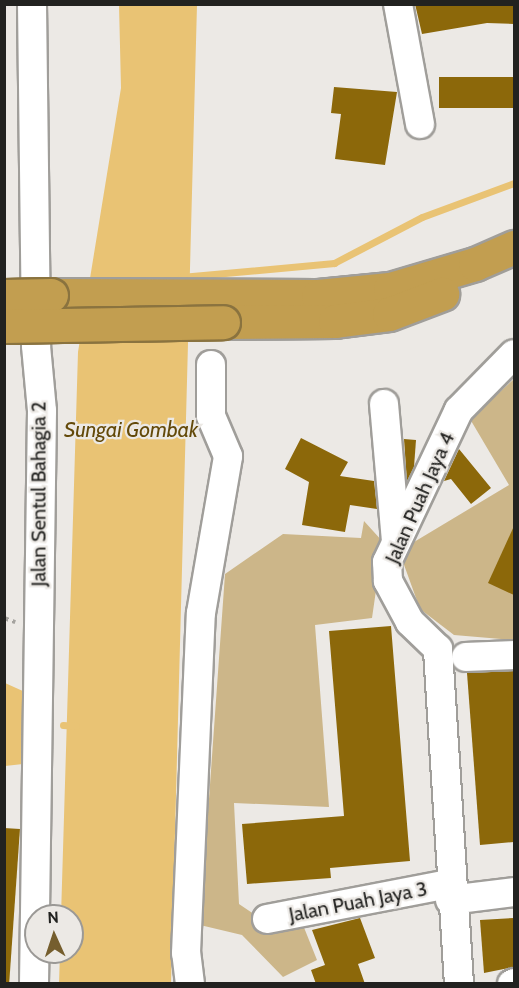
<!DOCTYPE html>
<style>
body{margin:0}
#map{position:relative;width:519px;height:988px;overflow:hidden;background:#ece9e5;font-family:Cabin,sans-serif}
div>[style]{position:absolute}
.green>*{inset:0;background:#ccb689}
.water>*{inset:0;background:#e9c374}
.stream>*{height:7px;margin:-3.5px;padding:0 3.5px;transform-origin:3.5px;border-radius:3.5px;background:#e9c374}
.building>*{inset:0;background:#8c680a;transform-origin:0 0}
.path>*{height:4px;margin-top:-2px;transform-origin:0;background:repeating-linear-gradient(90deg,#a5a39f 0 4.5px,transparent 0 9px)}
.roads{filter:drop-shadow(2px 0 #a09e9a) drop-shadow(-2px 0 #a09e9a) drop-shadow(0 2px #a09e9a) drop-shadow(0 -2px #a09e9a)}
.minor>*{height:28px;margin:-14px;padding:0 14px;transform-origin:14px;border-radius:14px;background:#fff}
.highway>*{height:33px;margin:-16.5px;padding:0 16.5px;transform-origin:16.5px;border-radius:16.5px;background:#c29e50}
.bridges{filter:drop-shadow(2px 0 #8a733f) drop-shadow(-2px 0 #8a733f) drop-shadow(0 2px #8a733f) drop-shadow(0 -2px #8a733f)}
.highway-bridge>*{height:33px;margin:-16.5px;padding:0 16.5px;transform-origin:16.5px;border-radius:16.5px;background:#c29e50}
span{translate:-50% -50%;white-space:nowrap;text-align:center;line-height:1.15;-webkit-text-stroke:4.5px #ece9e5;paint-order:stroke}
.street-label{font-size:20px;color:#222220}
.water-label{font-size:21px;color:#634909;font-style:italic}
.frame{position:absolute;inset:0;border:6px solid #222220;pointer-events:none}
.north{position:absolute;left:24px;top:904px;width:60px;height:60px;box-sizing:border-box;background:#ece9e5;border:2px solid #9b9996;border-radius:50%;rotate:357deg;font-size:16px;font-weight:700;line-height:24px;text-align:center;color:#222220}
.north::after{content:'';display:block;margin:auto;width:21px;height:27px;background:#755e2e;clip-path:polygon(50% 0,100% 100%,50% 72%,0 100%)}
</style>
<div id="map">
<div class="green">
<i style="clip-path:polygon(514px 379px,514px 640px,454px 635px,420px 609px,399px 551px,509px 485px,470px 419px)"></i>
<i style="clip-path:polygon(364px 521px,383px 542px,372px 618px,315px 625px,329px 807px,234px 803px,239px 904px,264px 921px,303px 925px,317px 960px,283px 977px,242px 935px,200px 925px,225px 574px,283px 534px,361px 538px)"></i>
</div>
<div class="water">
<i style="clip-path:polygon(119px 5px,197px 5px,171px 983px,59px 984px,60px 952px,72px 952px,72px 916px,61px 916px,78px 352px,121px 88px)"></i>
<i style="clip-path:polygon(5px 683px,25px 692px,23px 764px,5px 766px)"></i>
</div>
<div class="stream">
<i style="left:181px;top:277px;width:154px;rotate:-5.2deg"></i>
<i style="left:334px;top:263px;width:99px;rotate:-27.6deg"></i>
<i style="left:422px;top:217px;width:98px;rotate:-20.3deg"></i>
<i style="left:63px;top:725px;width:13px;rotate:4deg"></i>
</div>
<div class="building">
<i style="clip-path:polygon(415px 4px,514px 4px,514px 24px,487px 23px,422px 34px)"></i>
<i style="left:514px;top:77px;width:31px;height:75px;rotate:90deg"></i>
<i style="clip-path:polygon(334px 87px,397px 92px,385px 165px,335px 159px,341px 114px,331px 113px)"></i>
<i style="clip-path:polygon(301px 438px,348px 462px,340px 476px,374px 481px,377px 509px,350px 505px,345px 532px,302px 525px,309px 482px,285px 469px)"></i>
<i style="clip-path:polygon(404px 439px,416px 440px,414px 467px,407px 481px)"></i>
<i style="clip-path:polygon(459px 449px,491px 488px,471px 504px,451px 479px,444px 481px)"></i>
<i style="clip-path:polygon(514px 526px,514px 595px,488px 583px)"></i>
<i style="clip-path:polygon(391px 626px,410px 861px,330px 868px,331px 878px,247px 884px,242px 824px,344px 816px,329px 631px)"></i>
<i style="clip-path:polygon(514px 671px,514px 842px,480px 845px,467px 673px)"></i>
<i style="left:4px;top:828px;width:16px;height:156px;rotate:4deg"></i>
<i style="clip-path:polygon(360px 918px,375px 958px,358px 964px,365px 984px,316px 984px,311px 970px,325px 965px,312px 930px)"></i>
<i style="clip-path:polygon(514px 918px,514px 967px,484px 973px,480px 920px)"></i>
</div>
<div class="path">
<i style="left:4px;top:381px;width:19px;rotate:90deg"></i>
<i style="left:4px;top:618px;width:12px;rotate:20deg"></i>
</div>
<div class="roads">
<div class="minor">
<i style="left:32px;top:4px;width:342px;rotate:89.3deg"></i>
<i style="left:36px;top:346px;width:65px;rotate:84.7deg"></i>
<i style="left:42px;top:411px;width:573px;rotate:90.8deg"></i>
<i style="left:398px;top:4px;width:122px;rotate:79.6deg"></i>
<i style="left:384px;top:404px;width:137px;rotate:85deg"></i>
<i style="left:466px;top:657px;width:48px;rotate:-2.4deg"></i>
<i style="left:450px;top:900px;width:64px;rotate:-7.1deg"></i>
<i style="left:267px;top:919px;width:185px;rotate:-10.9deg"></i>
<i style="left:190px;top:984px;width:31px;rotate:-97deg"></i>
<i style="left:186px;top:953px;width:340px;rotate:-87.5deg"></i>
<i style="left:201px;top:613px;width:159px;rotate:-80.2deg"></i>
<i style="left:228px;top:456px;width:43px;rotate:-113deg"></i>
<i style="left:211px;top:416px;width:51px;rotate:-90deg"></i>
<i style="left:459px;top:984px;width:336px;rotate:-93.6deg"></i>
<i style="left:438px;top:649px;width:39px;rotate:-136deg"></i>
<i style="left:410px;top:622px;width:47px;rotate:-118.2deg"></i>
<i style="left:388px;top:581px;width:19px;rotate:-93deg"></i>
<i style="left:387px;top:562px;width:168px;rotate:-64.7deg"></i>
<i style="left:459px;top:410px;width:78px;rotate:-45.5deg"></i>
<i style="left:512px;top:984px;width:2px;rotate:-27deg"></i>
</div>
<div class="highway">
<i style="left:51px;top:295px;width:267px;rotate:0.2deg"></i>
<i style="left:318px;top:296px;width:72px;rotate:-5.6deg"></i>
<i style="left:390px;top:289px;width:89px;rotate:-16.4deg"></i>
<i style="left:475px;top:264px;width:43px;rotate:-23.6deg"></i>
<i style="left:223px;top:322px;width:112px;rotate:-0.5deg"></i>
<i style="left:335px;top:321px;width:54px;rotate:-7.4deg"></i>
<i style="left:389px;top:314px;width:57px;rotate:-20.7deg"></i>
</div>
</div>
<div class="bridges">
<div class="highway-bridge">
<i style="left:4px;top:296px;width:47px;rotate:-1.2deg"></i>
<i style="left:4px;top:326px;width:219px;rotate:-1deg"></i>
</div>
</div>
<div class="street-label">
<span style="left:39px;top:494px;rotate:-90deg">Jalan Sentul Bahagia 2</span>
<span style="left:420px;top:498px;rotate:-66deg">Jalan Puah Jaya 4</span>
<span style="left:358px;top:902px;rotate:-11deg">Jalan Puah Jaya 3</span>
</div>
<div class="water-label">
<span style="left:131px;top:430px">Sungai Gombak</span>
</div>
<div class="frame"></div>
<div class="north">N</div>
</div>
